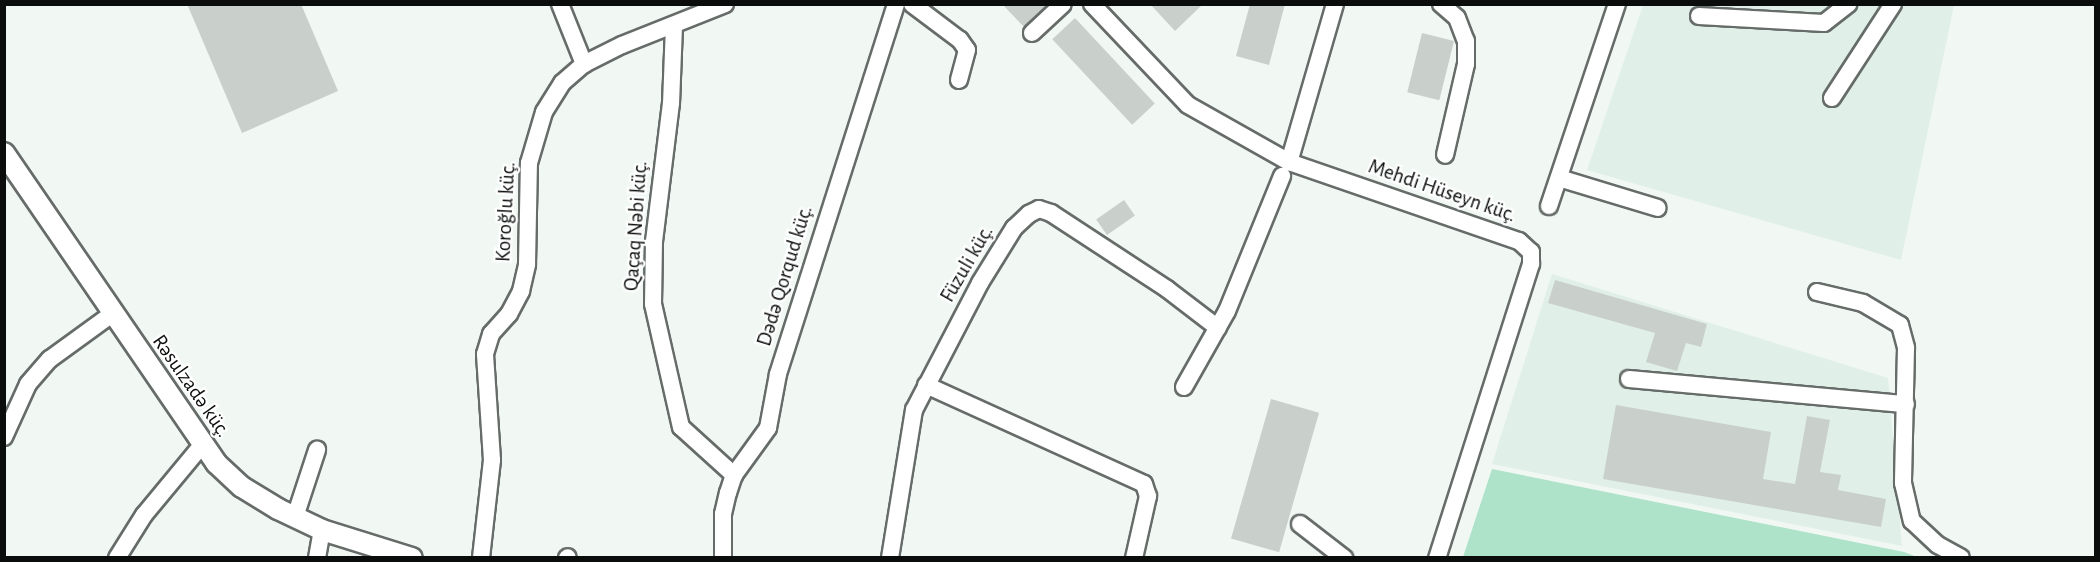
<!DOCTYPE html>
<meta charset="utf-8">
<style>
body{margin:0}
#map{position:relative;width:2100px;height:562px;overflow:hidden;background:#f1f8f4;font-family:"Alegreya Sans",sans-serif}
div>[style]{position:absolute}
.built>*{inset:0;background:#e0efe7}
.green>*{inset:0;background:#aee2c9}
.building>*{inset:0;background:#c9d0cc;transform-origin:0 0}
.roads{filter:drop-shadow(2px 0 #666c69) drop-shadow(-2px 0 #666c69) drop-shadow(0 2px #666c69) drop-shadow(0 -2px #666c69)}
.minor>*{height:16px;margin:-8px;padding:0 8px;transform-origin:8px;border-radius:8px;background:#fff}
.major>*{height:20px;margin:-10px;padding:0 10px;transform-origin:10px;border-radius:10px;background:#fff}
span{translate:-50% -50%;white-space:nowrap;text-align:center;line-height:1.15;-webkit-text-stroke:4.5px #fff;paint-order:stroke}
.street-label{font-size:21px;color:#0b0d0c}
.frame{position:absolute;inset:0;border:6px solid #0b0d0c;pointer-events:none}
</style>
<div id="map">
<div class="built">
<i style="clip-path:polygon(1643px 5px,1954px 5px,1901px 260px,1587px 170px)"></i>
<i style="clip-path:polygon(1552px 274px,1888px 378px,1902px 546px,1492px 464px)"></i>
</div>
<div class="green">
<i style="clip-path:polygon(1492px 469px,1904px 552px,1917px 557px,1463px 557px)"></i>
</div>
<div class="building">
<i style="clip-path:polygon(187px 4px,301px 4px,338px 91px,242px 133px)"></i>
<i style="clip-path:polygon(1002px 4px,1047px 4px,1024px 27px)"></i>
<i style="clip-path:polygon(1150px 4px,1203px 4px,1175px 31px)"></i>
<i style="clip-path:polygon(1250px 4px,1285px 4px,1269px 65px,1236px 56px)"></i>
<i style="left:1075px;top:18px;width:117px;height:31px;rotate:47deg"></i>
<i style="left:1422px;top:33px;width:33px;height:61px;rotate:14deg"></i>
<i style="left:1124px;top:200px;width:19px;height:34px;rotate:55deg"></i>
<i style="clip-path:polygon(1555px 280px,1707px 324px,1701px 347px,1686px 343px,1677px 371px,1646px 362px,1655px 333px,1548px 303px)"></i>
<i style="left:1271px;top:399px;width:50px;height:145px;rotate:16deg"></i>
<i style="clip-path:polygon(1616px 405px,1771px 432px,1763px 479px,1795px 484px,1807px 416px,1830px 420px,1820px 472px,1841px 475px,1838px 490px,1886px 499px,1881px 527px,1603px 479px)"></i>
</div>
<div class="roads">
<div class="minor">
<i style="left:560px;top:4px;width:65px;rotate:68.2deg"></i>
<i style="left:912px;top:4px;width:60px;rotate:36.9deg"></i>
<i style="left:960px;top:40px;width:12px;rotate:55deg"></i>
<i style="left:967px;top:50px;width:31px;rotate:105deg"></i>
<i style="left:1092px;top:4px;width:139px;rotate:46.5deg"></i>
<i style="left:1188px;top:105px;width:116px;rotate:29.4deg"></i>
<i style="left:1335px;top:4px;width:165px;rotate:106.2deg"></i>
<i style="left:1289px;top:162px;width:243px;rotate:19deg"></i>
<i style="left:1519px;top:241px;width:16px;rotate:43deg"></i>
<i style="left:1531px;top:252px;width:12px;rotate:90deg"></i>
<i style="left:1531px;top:264px;width:309px;rotate:107.7deg"></i>
<i style="left:1441px;top:4px;width:21px;rotate:41deg"></i>
<i style="left:1457px;top:18px;width:25px;rotate:69deg"></i>
<i style="left:1466px;top:41px;width:23px;rotate:90deg"></i>
<i style="left:1466px;top:64px;width:93px;rotate:103deg"></i>
<i style="left:1699px;top:16px;width:125px;rotate:3.2deg"></i>
<i style="left:1824px;top:23px;width:31px;rotate:-38deg"></i>
<i style="left:674px;top:26px;width:77px;rotate:92.2deg"></i>
<i style="left:671px;top:103px;width:139px;rotate:97deg"></i>
<i style="left:654px;top:241px;width:63px;rotate:90.9deg"></i>
<i style="left:653px;top:304px;width:126px;rotate:77.2deg"></i>
<i style="left:681px;top:427px;width:72px;rotate:42.2deg"></i>
<i style="left:1032px;top:33px;width:42px;rotate:-43.1deg"></i>
<i style="left:1832px;top:98px;width:112px;rotate:-57deg"></i>
<i style="left:1559px;top:178px;width:103px;rotate:16.9deg"></i>
<i style="left:1549px;top:206px;width:213px;rotate:-71.4deg"></i>
<i style="left:1817px;top:292px;width:47px;rotate:13.4deg"></i>
<i style="left:1863px;top:303px;width:43px;rotate:30.7deg"></i>
<i style="left:1900px;top:325px;width:24px;rotate:75deg"></i>
<i style="left:1906px;top:348px;width:135px;rotate:91.3deg"></i>
<i style="left:1903px;top:483px;width:39px;rotate:77deg"></i>
<i style="left:1912px;top:521px;width:35px;rotate:43deg"></i>
<i style="left:1938px;top:545px;width:26px;rotate:29deg"></i>
<i style="left:1629px;top:379px;width:278px;rotate:5.2deg"></i>
<i style="left:926px;top:385px;width:239px;rotate:24.4deg"></i>
<i style="left:1144px;top:484px;width:13px;rotate:72deg"></i>
<i style="left:1148px;top:496px;width:64px;rotate:102.7deg"></i>
<i style="left:1184px;top:387px;width:87px;rotate:-60.5deg"></i>
<i style="left:1227px;top:311px;width:146px;rotate:-67.8deg"></i>
<i style="left:4px;top:437px;width:58px;rotate:-65.6deg"></i>
<i style="left:28px;top:384px;width:33px;rotate:-49deg"></i>
<i style="left:50px;top:359px;width:77px;rotate:-36deg"></i>
<i style="left:295px;top:517px;width:71px;rotate:-71.8deg"></i>
<i style="left:1300px;top:524px;width:56px;rotate:37.7deg"></i>
<i style="left:117px;top:558px;width:51px;rotate:-57.9deg"></i>
<i style="left:144px;top:515px;width:92px;rotate:-50.3deg"></i>
<i style="left:317px;top:558px;width:28px;rotate:-80deg"></i>
<i style="left:481px;top:558px;width:99px;rotate:-83.6deg"></i>
<i style="left:492px;top:460px;width:106px;rotate:-93.8deg"></i>
<i style="left:485px;top:354px;width:21px;rotate:-73deg"></i>
<i style="left:491px;top:334px;width:27px;rotate:-48deg"></i>
<i style="left:509px;top:314px;width:26px;rotate:-62deg"></i>
<i style="left:521px;top:291px;width:28px;rotate:-77deg"></i>
<i style="left:527px;top:264px;width:101px;rotate:-88.9deg"></i>
<i style="left:529px;top:163px;width:53px;rotate:-73.6deg"></i>
<i style="left:544px;top:112px;width:34px;rotate:-58deg"></i>
<i style="left:562px;top:83px;width:29px;rotate:-41deg"></i>
<i style="left:584px;top:64px;width:42px;rotate:-26.6deg"></i>
<i style="left:622px;top:45px;width:111px;rotate:-21.7deg"></i>
<i style="left:567px;top:558px;width:1px;rotate:-45deg"></i>
<i style="left:723px;top:558px;width:44px;rotate:-90deg"></i>
<i style="left:723px;top:514px;width:22px;rotate:-77deg"></i>
<i style="left:728px;top:493px;width:19px;rotate:-72deg"></i>
<i style="left:734px;top:475px;width:58px;rotate:-54.1deg"></i>
<i style="left:768px;top:428px;width:55px;rotate:-79.5deg"></i>
<i style="left:778px;top:374px;width:388px;rotate:-72.3deg"></i>
<i style="left:890px;top:558px;width:150px;rotate:-80.8deg"></i>
<i style="left:914px;top:410px;width:143px;rotate:-62.5deg"></i>
<i style="left:980px;top:283px;width:65px;rotate:-58.3deg"></i>
<i style="left:1014px;top:228px;width:21px;rotate:-43deg"></i>
<i style="left:1029px;top:214px;width:11px;rotate:-27deg"></i>
<i style="left:1039px;top:209px;width:13px;rotate:18deg"></i>
<i style="left:1051px;top:213px;width:139px;rotate:33.2deg"></i>
<i style="left:1167px;top:289px;width:64px;rotate:37.4deg"></i>
</div>
<div class="major">
<i style="left:4px;top:153px;width:376px;rotate:55.6deg"></i>
<i style="left:216px;top:463px;width:35px;rotate:43deg"></i>
<i style="left:242px;top:487px;width:42px;rotate:31.4deg"></i>
<i style="left:278px;top:509px;width:49px;rotate:25.5deg"></i>
<i style="left:322px;top:530px;width:94px;rotate:17.3deg"></i>
</div>
</div>
<div class="street-label">
<span style="left:1442px;top:191px;rotate:19deg">Mehdi Hüseyn küç.</span>
<span style="left:506px;top:212px;rotate:-87deg">Koroğlu küç.</span>
<span style="left:636px;top:226px;rotate:-86deg">Qaçaq Nəbi küç.</span>
<span style="left:967px;top:264px;rotate:-60deg">Füzuli küç.</span>
<span style="left:785px;top:276px;rotate:-73deg">Dədə Qorqud küç.</span>
<span style="left:191px;top:386px;rotate:55deg">Rəsulzadə küç.</span>
</div>
<div class="frame"></div>
</div>
